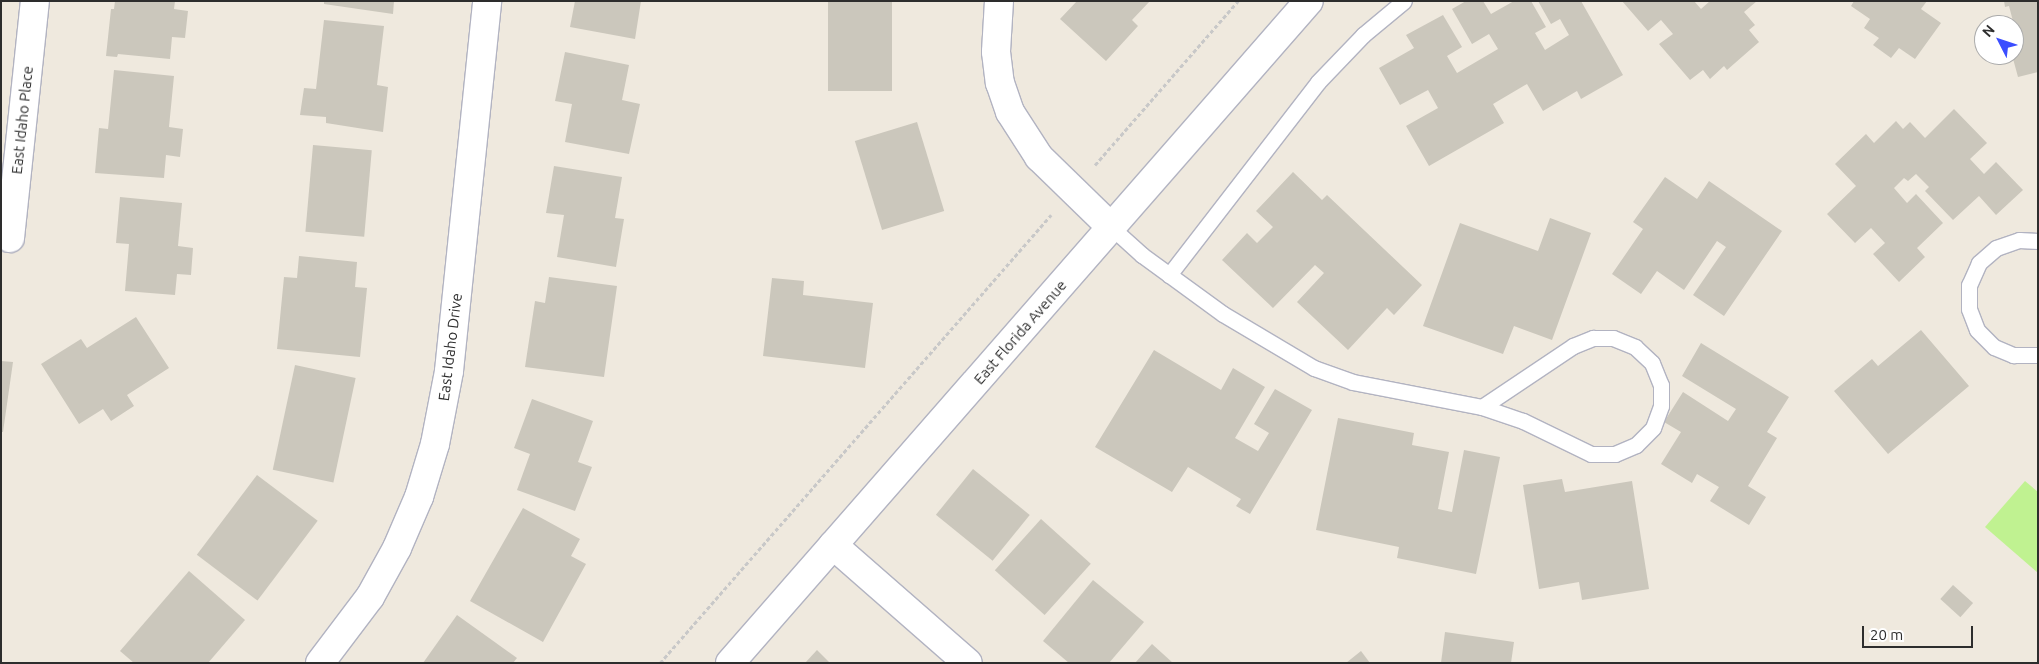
<!DOCTYPE html>
<style>
body{margin:0}
#map{position:relative;width:2039px;height:664px;overflow:hidden;background:#efe9de;font-family:Ubuntu,sans-serif}
div>[style]{position:absolute}
.pitch>*{inset:0;background:#c0f291}
.building>*{inset:0;background:#cbc7bc;transform-origin:0 0}
.path>*{height:3px;margin-top:-1.5px;transform-origin:0;background:repeating-linear-gradient(90deg,#c8c8c8 0 4px,transparent 0 6.5px)}
.roads{filter:drop-shadow(1px 0 #b2b3c1) drop-shadow(-1px 0 #b2b3c1) drop-shadow(0 1px #b2b3c1) drop-shadow(0 -1px #b2b3c1)}
.lane>*{height:15px;margin:-7.5px;padding:0 7.5px;transform-origin:7.5px;border-radius:7.5px;background:#fff}
.street>*{height:28px;margin:-14px;padding:0 14px;transform-origin:14px;border-radius:14px;background:#fff}
.secondary>*{height:28px;margin:-14px;padding:0 14px;transform-origin:14px;border-radius:14px;background:#fff}
span{translate:-50% -50%;white-space:nowrap;text-align:center;line-height:1.15;-webkit-text-stroke:5px #fff;paint-order:stroke}
.street-label{font-size:15px;color:#2d2d2d}
.frame{position:absolute;inset:0;border:2px solid #2d2d2d;pointer-events:none}
.north{position:absolute;left:1974px;top:15px;width:50px;height:50px;box-sizing:border-box;background:#fff;border:1px solid #ababab;border-radius:50%;rotate:311deg;font-size:14px;font-weight:700;line-height:20px;text-align:center;color:#2d2d2d}
.north::after{content:'';display:block;margin:auto;width:18px;height:22px;background:#3b4eff;clip-path:polygon(50% 0,100% 100%,50% 72%,0 100%)}
.scale{position:absolute;left:1862px;top:626px;width:111px;height:22px;box-sizing:border-box;border:2px solid #2d2d2d;border-top:0;padding-left:6px;font-size:15px;line-height:18px;white-space:nowrap;color:#2d2d2d;-webkit-text-stroke:4px #fff;paint-order:stroke}
</style>
<div id="map">
<div class="pitch">
<i style="clip-path:polygon(2025px 481px,2038px 492px,2038px 573px,1985px 527px)"></i>
</div>
<div class="building">
<i style="clip-path:polygon(115px 1px,175px 1px,174px 9px,188px 11px,185px 38px,172px 37px,170px 59px,118px 54px,117px 57px,106px 56px,111px 9px,114px 9px)"></i>
<i style="clip-path:polygon(324px 1px,394px 1px,393px 14px,324px 4px)"></i>
<i style="clip-path:polygon(575px 1px,641px 1px,635px 39px,570px 27px)"></i>
<i style="left:828px;top:1px;width:64px;height:90px"></i>
<i style="clip-path:polygon(1077px 1px,1150px 1px,1132px 20px,1138px 26px,1106px 61px,1060px 19px)"></i>
<i style="clip-path:polygon(1466px 1px,1483px 1px,1491px 14px,1514px 1px,1531px 1px,1546px 27px,1535px 33px,1545px 50px,1569px 35px,1560px 19px,1551px 24px,1538px 1px,1581px 1px,1623px 75px,1581px 99px,1577px 91px,1543px 111px,1527px 84px,1493px 104px,1504px 123px,1429px 166px,1406px 126px,1438px 108px,1428px 90px,1400px 105px,1379px 68px,1414px 48px,1406px 35px,1443px 15px,1462px 47px,1447px 56px,1457px 73px,1498px 49px,1489px 34px,1472px 44px,1452px 9px)"></i>
<i style="clip-path:polygon(1622px 1px,1694px 1px,1701px 9px,1710px 1px,1757px 1px,1744px 12px,1755px 25px,1749px 30px,1759px 42px,1727px 70px,1724px 66px,1710px 79px,1703px 70px,1690px 80px,1659px 44px,1673px 34px,1661px 20px,1648px 31px)"></i>
<i style="clip-path:polygon(1854px 1px,1927px 1px,1921px 9px,1941px 23px,1915px 59px,1899px 48px,1891px 58px,1873px 45px,1879px 38px,1864px 28px,1870px 19px,1851px 6px)"></i>
<i style="clip-path:polygon(2004px 1px,2038px 1px,2038px 72px,2018px 77px,2012px 55px,2014px 25px,2009px 6px,2005px 7px)"></i>
<i style="clip-path:polygon(324px 20px,384px 26px,377px 85px,388px 87px,383px 132px,326px 123px,326px 117px,300px 115px,304px 88px,316px 89px)"></i>
<i style="clip-path:polygon(565px 52px,629px 65px,622px 100px,640px 104px,629px 154px,565px 142px,572px 104px,555px 101px)"></i>
<i style="clip-path:polygon(114px 70px,174px 76px,169px 127px,183px 129px,180px 157px,166px 155px,164px 178px,95px 173px,99px 128px,108px 129px)"></i>
<i style="clip-path:polygon(1954px 109px,1987px 143px,1970px 159px,1984px 174px,1996px 162px,2023px 190px,1996px 215px,1979px 196px,1953px 220px,1925px 191px,1929px 187px,1916px 174px,1908px 181px,1904px 178px,1894px 188px,1907px 203px,1916px 194px,1943px 223px,1917px 248px,1925px 257px,1899px 282px,1873px 254px,1885px 243px,1871px 228px,1855px 243px,1827px 214px,1856px 186px,1835px 164px,1866px 134px,1874px 143px,1896px 121px,1903px 129px,1910px 122px,1925px 138px)"></i>
<i style="left:917px;top:122px;width:93px;height:65px;rotate:73deg"></i>
<i style="left:313px;top:145px;width:59px;height:87px;rotate:5deg"></i>
<i style="clip-path:polygon(554px 166px,622px 177px,615px 218px,624px 219px,616px 267px,557px 257px,564px 215px,546px 213px)"></i>
<i style="clip-path:polygon(1293px 172px,1322px 200px,1327px 195px,1422px 285px,1394px 315px,1387px 308px,1348px 350px,1297px 302px,1324px 273px,1315px 265px,1273px 308px,1222px 260px,1247px 233px,1257px 243px,1273px 227px,1256px 211px)"></i>
<i style="clip-path:polygon(1665px 177px,1697px 199px,1709px 181px,1782px 231px,1724px 316px,1693px 295px,1726px 247px,1717px 241px,1684px 290px,1657px 271px,1641px 294px,1612px 274px,1643px 229px,1633px 222px)"></i>
<i style="clip-path:polygon(120px 197px,182px 203px,178px 246px,193px 248px,191px 275px,177px 274px,175px 295px,125px 291px,129px 244px,116px 243px)"></i>
<i style="clip-path:polygon(1550px 218px,1591px 233px,1552px 340px,1514px 326px,1503px 354px,1423px 326px,1460px 223px,1538px 251px)"></i>
<i style="clip-path:polygon(299px 256px,357px 262px,355px 287px,367px 288px,360px 357px,277px 349px,284px 277px,297px 278px)"></i>
<i style="clip-path:polygon(549px 277px,617px 286px,604px 377px,525px 367px,535px 301px,545px 303px)"></i>
<i style="clip-path:polygon(772px 278px,804px 281px,803px 295px,873px 303px,865px 368px,763px 356px)"></i>
<i style="clip-path:polygon(136px 317px,169px 368px,127px 395px,134px 406px,111px 421px,103px 409px,79px 424px,41px 364px,81px 339px,87px 348px)"></i>
<i style="clip-path:polygon(1921px 330px,1969px 386px,1888px 454px,1834px 391px,1872px 359px,1878px 366px)"></i>
<i style="clip-path:polygon(1701px 343px,1789px 397px,1767px 432px,1777px 438px,1748px 486px,1766px 497px,1749px 525px,1710px 501px,1719px 487px,1697px 474px,1692px 483px,1661px 464px,1681px 432px,1664px 422px,1683px 392px,1728px 421px,1736px 409px,1682px 376px)"></i>
<i style="clip-path:polygon(1154px 350px,1221px 390px,1233px 368px,1265px 387px,1235px 438px,1258px 451px,1269px 433px,1254px 424px,1275px 389px,1312px 410px,1250px 514px,1236px 506px,1241px 499px,1188px 467px,1172px 492px,1095px 447px)"></i>
<i style="clip-path:polygon(1px 361px,13px 362px,3px 432px,1px 432px)"></i>
<i style="left:295px;top:365px;width:62px;height:107px;rotate:12deg"></i>
<i style="clip-path:polygon(532px 399px,593px 421px,578px 462px,592px 467px,575px 511px,517px 490px,530px 454px,514px 448px)"></i>
<i style="clip-path:polygon(1338px 418px,1414px 433px,1412px 445px,1449px 452px,1438px 509px,1452px 512px,1464px 450px,1500px 457px,1476px 574px,1397px 558px,1399px 547px,1316px 530px)"></i>
<i style="left:973px;top:469px;width:73px;height:59px;rotate:39deg"></i>
<i style="left:257px;top:475px;width:76px;height:100px;rotate:37deg"></i>
<i style="clip-path:polygon(1562px 479px,1565px 492px,1632px 481px,1649px 589px,1582px 600px,1579px 582px,1539px 589px,1523px 485px)"></i>
<i style="clip-path:polygon(523px 508px,580px 539px,571px 556px,586px 564px,543px 642px,470px 601px)"></i>
<i style="left:1041px;top:519px;width:67px;height:69px;rotate:42deg"></i>
<i style="clip-path:polygon(189px 571px,245px 620px,208px 663px,134px 663px,120px 651px)"></i>
<i style="clip-path:polygon(1093px 580px,1144px 622px,1109px 663px,1069px 663px,1043px 641px)"></i>
<i style="left:1953px;top:585px;width:27px;height:19px;rotate:42deg"></i>
<i style="clip-path:polygon(457px 615px,517px 658px,513px 663px,423px 663px)"></i>
<i style="clip-path:polygon(1445px 632px,1514px 642px,1511px 663px,1441px 663px)"></i>
<i style="clip-path:polygon(1152px 644px,1173px 663px,1135px 663px)"></i>
<i style="clip-path:polygon(817px 650px,830px 663px,805px 663px)"></i>
<i style="clip-path:polygon(1361px 651px,1370px 663px,1346px 663px)"></i>
</div>
<div class="path">
<i style="left:1095px;top:165px;width:218px;rotate:-48.9deg"></i>
<i style="left:660px;top:663px;width:595px;rotate:-48.89deg"></i>
</div>
<div class="roads">
<div class="lane">
<i style="left:1111px;top:227px;width:42px;rotate:42.1deg"></i>
<i style="left:1142px;top:255px;width:100px;rotate:36.1deg"></i>
<i style="left:1223px;top:314px;width:106px;rotate:30.7deg"></i>
<i style="left:1314px;top:368px;width:41px;rotate:19.7deg"></i>
<i style="left:1353px;top:382px;width:131px;rotate:11deg"></i>
<i style="left:2038px;top:241px;width:19px;rotate:-177deg"></i>
<i style="left:2019px;top:240px;width:24px;rotate:161deg"></i>
<i style="left:1996px;top:248px;width:23px;rotate:139deg"></i>
<i style="left:1979px;top:263px;width:24px;rotate:114deg"></i>
<i style="left:1969px;top:285px;width:24px;rotate:90deg"></i>
<i style="left:1969px;top:309px;width:22px;rotate:69deg"></i>
<i style="left:1977px;top:330px;width:24px;rotate:45deg"></i>
<i style="left:1994px;top:347px;width:21px;rotate:23deg"></i>
<i style="left:2013px;top:355px;width:25px"></i>
<i style="left:1169px;top:275px;width:244px;rotate:-52.3deg"></i>
<i style="left:1318px;top:82px;width:65px;rotate:-46.2deg"></i>
<i style="left:1363px;top:35px;width:53px;rotate:-39.7deg"></i>
<i style="left:1593px;top:338px;width:20px"></i>
<i style="left:1613px;top:338px;width:24px;rotate:22deg"></i>
<i style="left:1635px;top:347px;width:23px;rotate:43deg"></i>
<i style="left:1652px;top:363px;width:24px;rotate:68deg"></i>
<i style="left:1661px;top:385px;width:21px;rotate:90deg"></i>
<i style="left:1661px;top:406px;width:23px;rotate:110deg"></i>
<i style="left:1653px;top:428px;width:24px;rotate:135deg"></i>
<i style="left:1636px;top:445px;width:23px;rotate:157deg"></i>
<i style="left:1615px;top:454px;width:24px;rotate:180deg"></i>
<i style="left:1591px;top:454px;width:76px;rotate:-154.1deg"></i>
<i style="left:1523px;top:421px;width:43px;rotate:-161.1deg"></i>
<i style="left:1482px;top:407px;width:110px;rotate:-33.8deg"></i>
<i style="left:1573px;top:346px;width:22px;rotate:-22deg"></i>
</div>
<div class="street">
<i style="left:999px;top:1px;width:51px;rotate:93.4deg"></i>
<i style="left:996px;top:52px;width:31px;rotate:83deg"></i>
<i style="left:1000px;top:83px;width:31px;rotate:71deg"></i>
<i style="left:1010px;top:112px;width:54px;rotate:57.2deg"></i>
<i style="left:1039px;top:157px;width:100px;rotate:44.2deg"></i>
<i style="left:10px;top:238px;width:238px;rotate:-84deg"></i>
<i style="left:833px;top:545px;width:179px;rotate:41.2deg"></i>
<i style="left:320px;top:663px;width:83px;rotate:-52.9deg"></i>
<i style="left:370px;top:597px;width:56px;rotate:-61.1deg"></i>
<i style="left:397px;top:548px;width:56px;rotate:-66.7deg"></i>
<i style="left:419px;top:497px;width:55px;rotate:-73.2deg"></i>
<i style="left:435px;top:444px;width:74px;rotate:-79.1deg"></i>
<i style="left:449px;top:371px;width:372px;rotate:-84.1deg"></i>
</div>
<div class="secondary">
<i style="left:730px;top:663px;width:879px;rotate:-48.83deg"></i>
</div>
</div>
<div class="street-label">
<span style="left:22px;top:120px;rotate:-84deg">East Idaho Place</span>
<span style="left:1020px;top:332px;rotate:-49deg">East Florida Avenue</span>
<span style="left:450px;top:347px;rotate:-83deg">East Idaho Drive</span>
</div>
<div class="frame"></div>
<div class="north">N</div>
<div class="scale">20 m</div>
</div>
